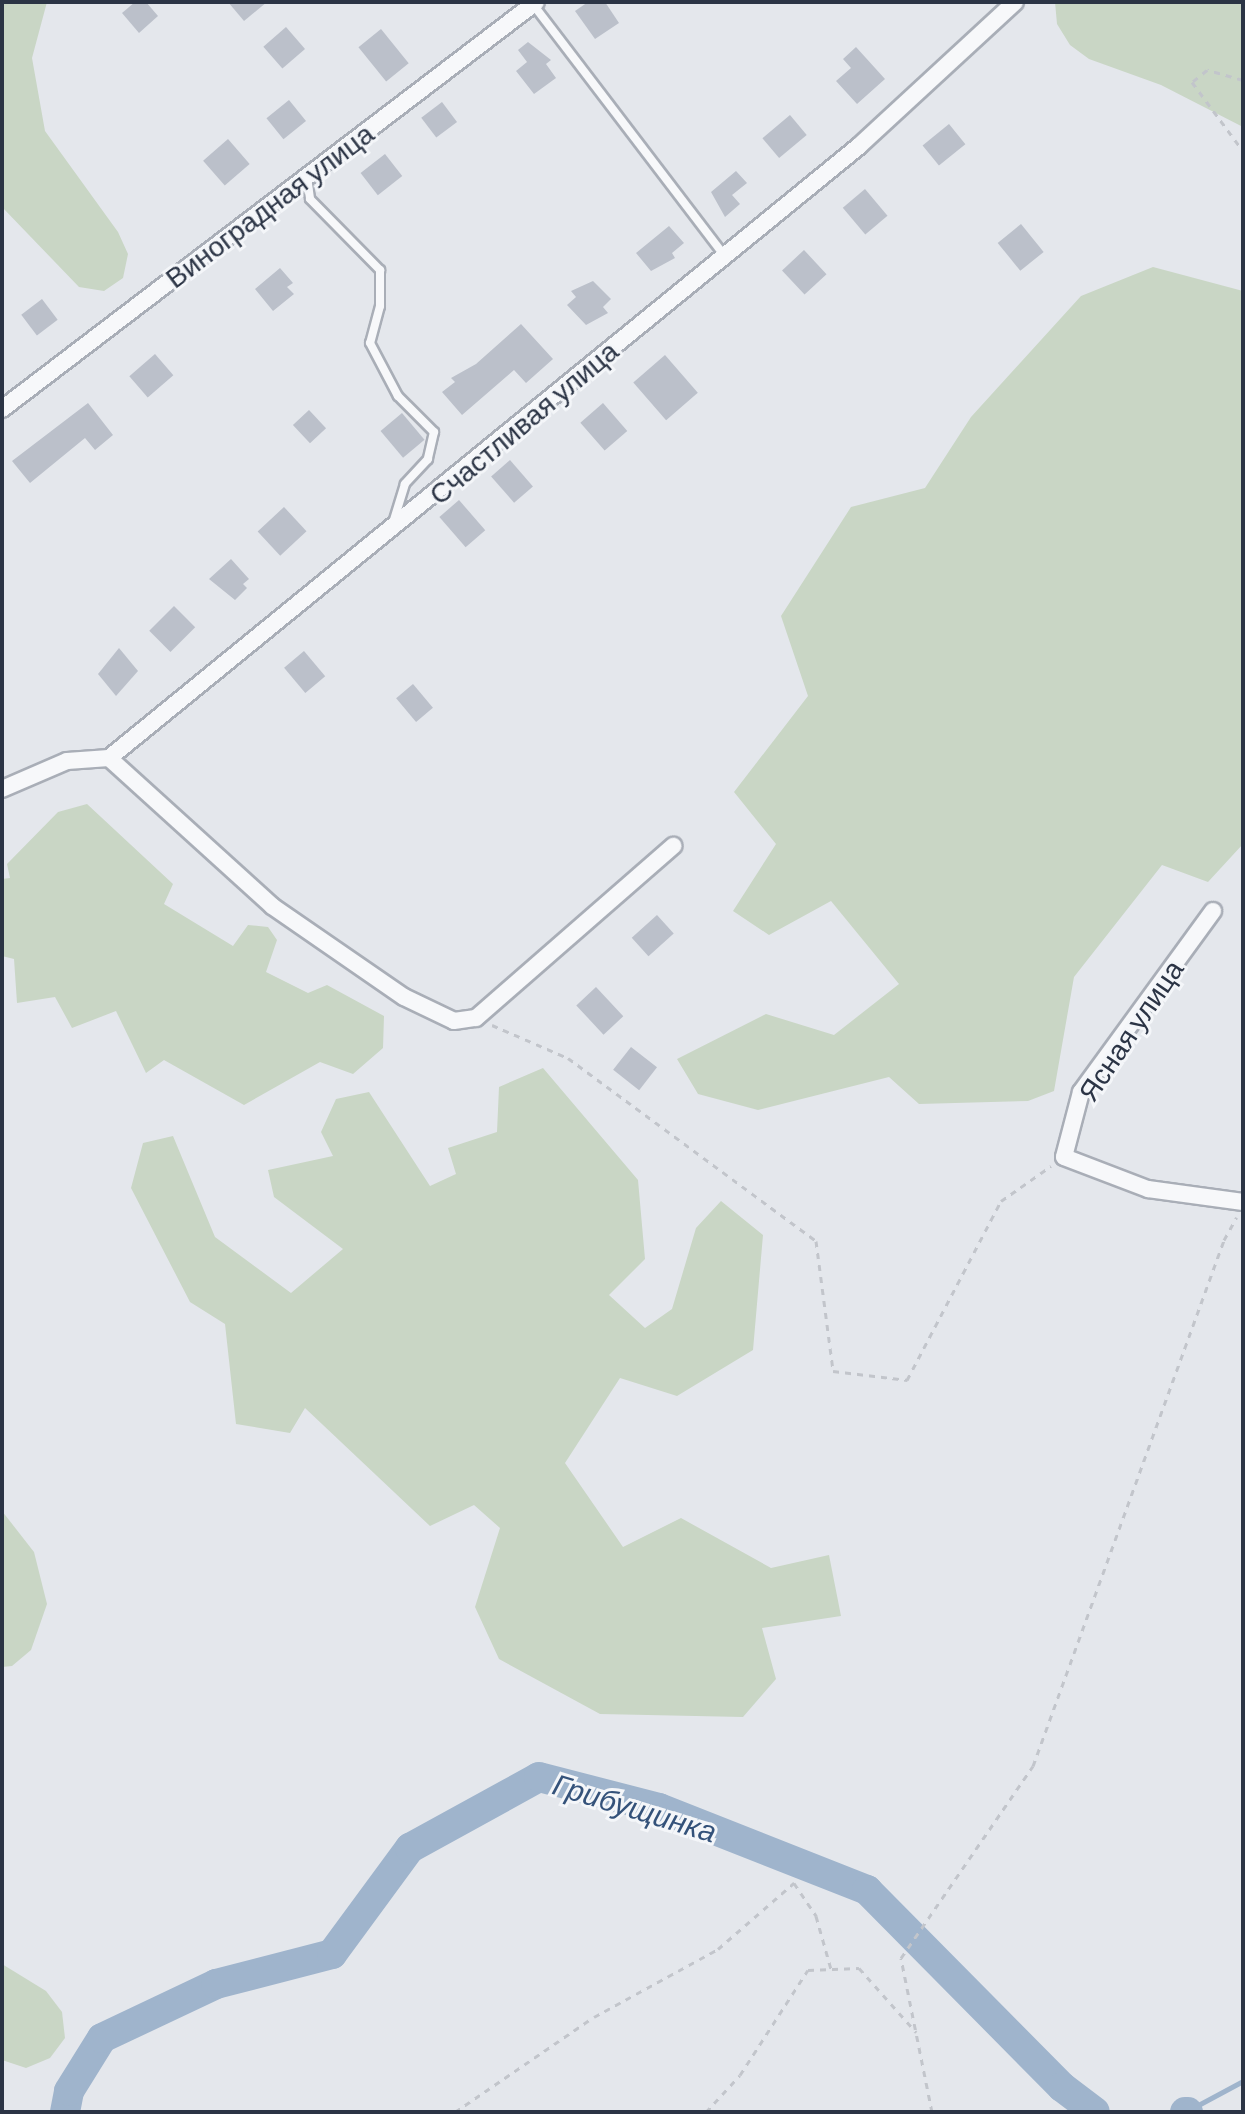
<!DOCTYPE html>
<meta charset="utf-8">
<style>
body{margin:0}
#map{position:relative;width:1245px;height:2114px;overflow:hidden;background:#e4e7ec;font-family:Barlow,sans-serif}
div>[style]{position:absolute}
.green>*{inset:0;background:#c9d6c5}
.stream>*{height:5px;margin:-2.5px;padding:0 2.5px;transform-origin:2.5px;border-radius:2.5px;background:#9fb4cc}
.river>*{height:30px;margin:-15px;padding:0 15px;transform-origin:15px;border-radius:15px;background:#9fb4cc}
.building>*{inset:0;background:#bbc0ca;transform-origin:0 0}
.path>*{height:3px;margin-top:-1.5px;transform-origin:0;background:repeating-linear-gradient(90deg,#c2c5cb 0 6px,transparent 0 12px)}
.roads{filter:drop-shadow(2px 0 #a9aeb7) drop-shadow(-2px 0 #a9aeb7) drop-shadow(0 2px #a9aeb7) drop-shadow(0 -2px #a9aeb7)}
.service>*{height:8px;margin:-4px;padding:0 4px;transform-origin:4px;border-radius:4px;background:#f7f8fa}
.minor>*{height:16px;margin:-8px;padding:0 8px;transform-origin:8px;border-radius:8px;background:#f7f8fa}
span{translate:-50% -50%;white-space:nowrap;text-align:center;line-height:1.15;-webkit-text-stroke:6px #f4f6f9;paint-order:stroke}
.street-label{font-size:28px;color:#2b3445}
.water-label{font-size:30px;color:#34527a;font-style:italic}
.frame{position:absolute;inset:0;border:4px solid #2b3445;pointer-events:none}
</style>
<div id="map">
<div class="green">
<i style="clip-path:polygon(2px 2px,47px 2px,32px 58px,45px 131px,118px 232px,128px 254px,123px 278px,104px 291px,79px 287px,2px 207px)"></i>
<i style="clip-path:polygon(1055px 2px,1243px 2px,1243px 127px,1161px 85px,1089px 59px,1070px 45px,1057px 24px)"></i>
<i style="clip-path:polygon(1153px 267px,1243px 291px,1243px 844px,1208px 882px,1162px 865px,1074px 977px,1054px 1091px,1028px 1101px,919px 1104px,889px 1077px,758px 1110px,698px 1094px,677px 1059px,766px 1014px,834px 1035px,899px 984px,831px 901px,769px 935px,733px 911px,776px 844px,734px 792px,808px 696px,781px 616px,851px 507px,925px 488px,971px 417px,1081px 296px)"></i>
<i style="clip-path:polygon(87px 804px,173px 884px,164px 904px,233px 946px,248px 925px,268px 927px,277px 940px,266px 972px,308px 993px,327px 985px,384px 1016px,383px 1048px,353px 1074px,320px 1062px,244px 1105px,164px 1060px,146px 1073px,116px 1011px,72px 1028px,55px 997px,17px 1003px,14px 959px,2px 956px,2px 879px,10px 878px,7px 864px,58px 812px)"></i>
<i style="clip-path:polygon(543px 1068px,638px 1180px,645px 1259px,609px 1295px,645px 1328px,672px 1309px,696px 1228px,721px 1201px,763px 1235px,753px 1350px,677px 1396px,620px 1378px,565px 1463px,623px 1547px,681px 1518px,771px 1568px,829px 1555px,841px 1616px,762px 1628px,776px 1679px,743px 1717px,600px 1714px,499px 1659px,475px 1607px,500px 1528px,474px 1505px,430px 1526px,305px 1408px,290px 1433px,236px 1424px,225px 1324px,190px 1302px,131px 1188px,143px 1143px,173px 1136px,215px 1237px,291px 1293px,343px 1249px,274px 1197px,268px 1170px,333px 1156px,321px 1132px,336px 1099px,369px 1092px,430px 1186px,456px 1174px,448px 1148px,497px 1132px,499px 1087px)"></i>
<i style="clip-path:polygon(2px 1511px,34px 1552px,47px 1604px,31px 1650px,12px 1666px,2px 1667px)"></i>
<i style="clip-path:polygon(2px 1964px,46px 1991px,62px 2012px,65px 2038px,50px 2058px,26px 2068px,2px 2060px)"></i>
</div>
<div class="stream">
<i style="left:1187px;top:2111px;width:64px;rotate:-28.2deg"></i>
</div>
<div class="river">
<i style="left:65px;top:2112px;width:21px;rotate:-79deg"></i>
<i style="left:69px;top:2091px;width:62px;rotate:-58.1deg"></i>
<i style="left:102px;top:2038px;width:126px;rotate:-25.3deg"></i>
<i style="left:216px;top:1984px;width:120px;rotate:-14.5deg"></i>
<i style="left:332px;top:1954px;width:132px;rotate:-53.7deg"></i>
<i style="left:410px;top:1848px;width:147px;rotate:-28.8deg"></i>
<i style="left:539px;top:1777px;width:124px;rotate:14.5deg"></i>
<i style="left:659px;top:1808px;width:224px;rotate:21.5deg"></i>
<i style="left:867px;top:1890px;width:277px;rotate:45.3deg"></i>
<i style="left:1062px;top:2087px;width:41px;rotate:37.1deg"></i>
<i style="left:1185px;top:2112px;width:3px"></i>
</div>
<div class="building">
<i style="clip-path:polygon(135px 2px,146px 2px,158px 16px,139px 33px,122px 13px)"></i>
<i style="clip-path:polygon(228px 2px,267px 2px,244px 21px)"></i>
<i style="clip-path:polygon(588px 2px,605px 2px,619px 23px,595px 39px,575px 11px)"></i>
<i style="left:286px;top:27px;width:29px;height:30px;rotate:49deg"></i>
<i style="left:381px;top:29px;width:44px;height:29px;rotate:51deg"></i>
<i style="clip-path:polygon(528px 42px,551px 60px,546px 64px,556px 78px,534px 94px,516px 71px,527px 62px,518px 50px)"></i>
<i style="clip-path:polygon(856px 47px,885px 79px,857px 104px,836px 81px,851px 68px,843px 59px)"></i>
<i style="left:289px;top:100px;width:27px;height:29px;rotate:51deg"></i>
<i style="left:442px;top:102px;width:25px;height:26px;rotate:53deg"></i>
<i style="left:790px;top:115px;width:26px;height:36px;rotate:50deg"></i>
<i style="left:949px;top:124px;width:26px;height:34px;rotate:51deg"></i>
<i style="left:228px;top:139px;width:33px;height:33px;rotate:49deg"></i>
<i style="left:385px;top:154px;width:28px;height:31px;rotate:52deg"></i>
<i style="clip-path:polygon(736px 171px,747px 183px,732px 195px,740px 204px,725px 217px,711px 192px)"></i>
<i style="left:865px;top:189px;width:35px;height:29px;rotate:50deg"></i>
<i style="left:1021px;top:224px;width:36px;height:30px;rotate:51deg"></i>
<i style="clip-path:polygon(669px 226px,684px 243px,672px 253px,675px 258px,651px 271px,636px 253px)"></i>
<i style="left:804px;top:250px;width:33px;height:30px;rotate:47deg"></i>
<i style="clip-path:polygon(280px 268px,293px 283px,287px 287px,294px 294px,273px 311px,255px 289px)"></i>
<i style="clip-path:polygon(593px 281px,611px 299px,603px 307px,608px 313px,586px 325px,567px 305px,576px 297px,571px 291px)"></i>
<i style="left:42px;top:299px;width:26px;height:26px;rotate:53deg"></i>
<i style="clip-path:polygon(521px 324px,553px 359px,526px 383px,514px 370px,462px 415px,442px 392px,455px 382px,451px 378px,476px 364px)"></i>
<i style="left:155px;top:354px;width:28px;height:34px;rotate:49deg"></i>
<i style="left:665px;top:355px;width:50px;height:42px;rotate:49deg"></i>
<i style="clip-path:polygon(88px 403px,113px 435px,95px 450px,85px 438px,30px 483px,12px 461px)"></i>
<i style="left:603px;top:403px;width:37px;height:30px;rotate:49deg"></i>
<i style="left:309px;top:410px;width:25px;height:22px;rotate:47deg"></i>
<i style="left:402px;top:413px;width:35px;height:28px;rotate:50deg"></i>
<i style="left:510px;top:460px;width:35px;height:25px;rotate:49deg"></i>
<i style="left:459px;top:500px;width:40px;height:26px;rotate:49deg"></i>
<i style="left:284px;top:507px;width:33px;height:36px;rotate:47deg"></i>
<i style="clip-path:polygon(231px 559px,249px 579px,243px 584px,247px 588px,235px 600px,209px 579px)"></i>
<i style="left:174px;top:606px;width:30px;height:35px;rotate:45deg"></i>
<i style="clip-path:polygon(119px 648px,138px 671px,116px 696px,98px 674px)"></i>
<i style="left:304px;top:651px;width:33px;height:26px;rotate:50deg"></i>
<i style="left:413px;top:684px;width:31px;height:22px;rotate:50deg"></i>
<i style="left:657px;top:915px;width:25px;height:34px;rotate:48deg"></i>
<i style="left:596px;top:987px;width:40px;height:27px;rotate:47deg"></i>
<i style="left:631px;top:1047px;width:33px;height:29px;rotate:38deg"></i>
</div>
<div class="path">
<i style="left:1243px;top:80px;width:37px;rotate:-164deg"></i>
<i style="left:1207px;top:70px;width:19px;rotate:141deg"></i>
<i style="left:1192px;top:82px;width:86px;rotate:53.5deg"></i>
<i style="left:492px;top:1025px;width:83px;rotate:23.5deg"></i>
<i style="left:568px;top:1058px;width:308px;rotate:36.4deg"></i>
<i style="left:816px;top:1241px;width:131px;rotate:82.5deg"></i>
<i style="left:833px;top:1371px;width:75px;rotate:6.9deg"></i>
<i style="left:907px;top:1380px;width:202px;rotate:-62.3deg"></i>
<i style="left:1001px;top:1201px;width:61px;rotate:-35deg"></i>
<i style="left:455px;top:2112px;width:168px;rotate:-34.4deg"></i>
<i style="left:594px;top:2017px;width:141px;rotate:-28.7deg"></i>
<i style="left:718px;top:1949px;width:101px;rotate:-41deg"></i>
<i style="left:794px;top:1883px;width:40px;rotate:56deg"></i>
<i style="left:816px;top:1916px;width:55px;rotate:74.2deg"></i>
<i style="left:706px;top:2112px;width:50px;rotate:-47.4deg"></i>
<i style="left:740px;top:2075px;width:125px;rotate:-57.1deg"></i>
<i style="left:808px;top:1970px;width:51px;rotate:-2.2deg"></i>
<i style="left:859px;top:1968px;width:86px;rotate:48.3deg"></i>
<i style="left:932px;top:2112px;width:157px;rotate:-101.4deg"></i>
<i style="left:901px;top:1958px;width:233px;rotate:-55.5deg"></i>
<i style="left:1033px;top:1766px;width:560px;rotate:-70.04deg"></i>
<i style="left:1224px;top:1240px;width:26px;rotate:-61deg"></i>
</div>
<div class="roads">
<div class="service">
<i style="left:532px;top:3px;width:317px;rotate:52.7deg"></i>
<i style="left:307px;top:177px;width:22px;rotate:82deg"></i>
<i style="left:310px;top:199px;width:100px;rotate:45.4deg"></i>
<i style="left:380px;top:270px;width:36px;rotate:90deg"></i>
<i style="left:380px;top:306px;width:38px;rotate:105deg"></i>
<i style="left:370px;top:343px;width:60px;rotate:62.2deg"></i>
<i style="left:398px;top:396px;width:51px;rotate:45deg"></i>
<i style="left:434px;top:432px;width:28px;rotate:103deg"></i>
<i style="left:428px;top:459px;width:34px;rotate:133deg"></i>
<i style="left:405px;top:484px;width:41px;rotate:107.1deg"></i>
</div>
<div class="minor">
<i style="left:2px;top:409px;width:671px;rotate:-37.31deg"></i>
<i style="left:109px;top:758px;width:220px;rotate:42.2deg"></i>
<i style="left:272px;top:906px;width:160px;rotate:34.6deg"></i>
<i style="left:404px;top:997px;width:55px;rotate:25.6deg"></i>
<i style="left:454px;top:1021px;width:22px;rotate:-8deg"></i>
<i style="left:476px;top:1018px;width:262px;rotate:-41.1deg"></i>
<i style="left:2px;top:789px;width:71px;rotate:-23.3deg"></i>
<i style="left:67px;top:761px;width:42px;rotate:-4.1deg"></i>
<i style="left:109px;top:758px;width:968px;rotate:-39.21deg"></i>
<i style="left:859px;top:146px;width:212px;rotate:-42.7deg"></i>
<i style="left:1213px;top:911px;width:224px;rotate:126.1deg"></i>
<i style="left:1081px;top:1092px;width:67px;rotate:104.7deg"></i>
<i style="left:1064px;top:1157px;width:90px;rotate:20.9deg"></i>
<i style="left:1148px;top:1189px;width:96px;rotate:7.8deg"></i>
</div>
</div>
<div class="street-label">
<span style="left:269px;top:205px;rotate:-37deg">Виноградная улица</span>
<span style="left:523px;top:422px;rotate:-40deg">Счастливая улица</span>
<span style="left:1130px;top:1030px;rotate:-56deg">Ясная улица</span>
</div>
<div class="water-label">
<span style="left:635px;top:1807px;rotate:17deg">Грибущинка</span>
</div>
<div class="frame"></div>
</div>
